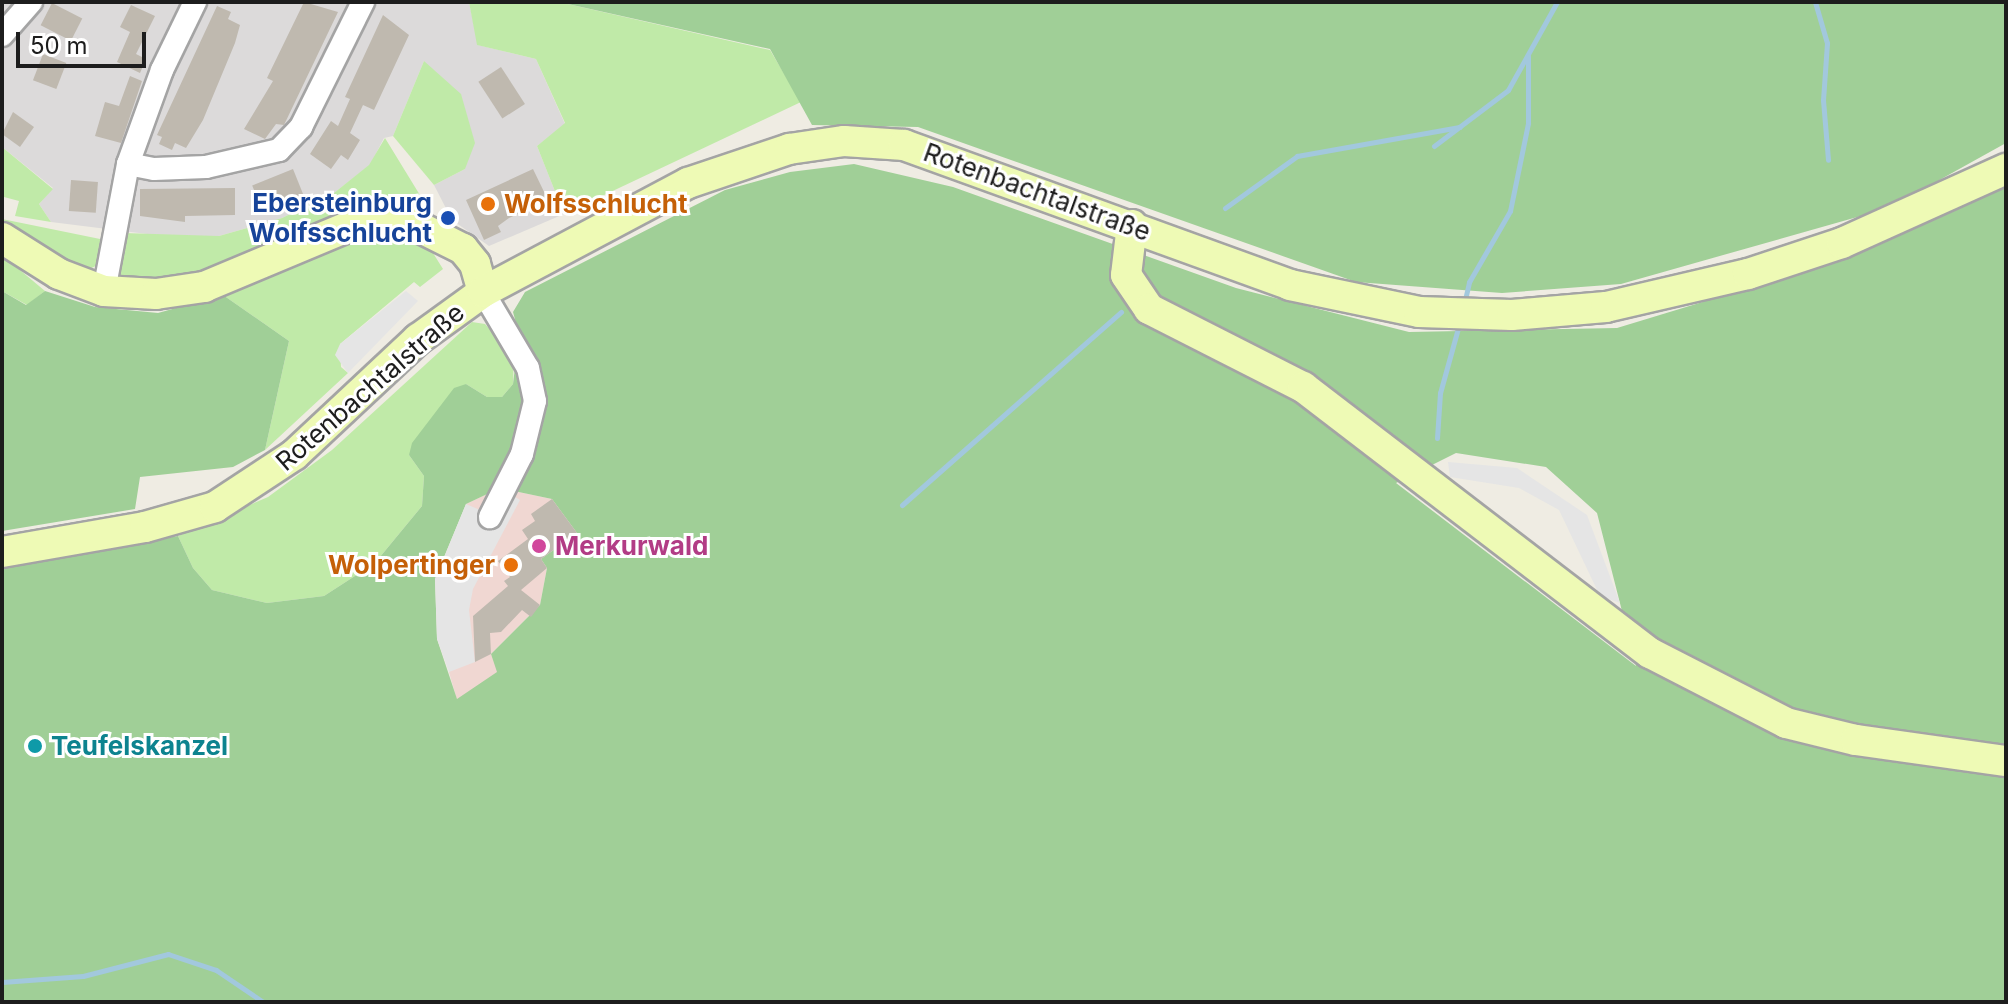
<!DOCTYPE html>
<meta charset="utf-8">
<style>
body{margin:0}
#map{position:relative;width:2008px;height:1004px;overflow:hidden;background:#efece3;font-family:Inter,sans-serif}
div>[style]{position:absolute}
.residential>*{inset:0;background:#dcdada}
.commercial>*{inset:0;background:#f0d7d2}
.grass>*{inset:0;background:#c0eaa8}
.forest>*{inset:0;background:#a0cf97}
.parking>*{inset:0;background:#e5e5e5}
.stream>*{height:5px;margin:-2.5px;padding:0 2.5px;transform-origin:2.5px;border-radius:2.5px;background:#a2c8dd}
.building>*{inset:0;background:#bfb9af;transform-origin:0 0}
.roads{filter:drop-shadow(2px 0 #a4a4a4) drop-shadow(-2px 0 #a4a4a4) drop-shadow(0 2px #a4a4a4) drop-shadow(0 -2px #a4a4a4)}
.street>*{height:22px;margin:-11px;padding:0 11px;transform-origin:11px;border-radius:11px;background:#fff}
.secondary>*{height:30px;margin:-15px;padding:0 15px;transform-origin:15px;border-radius:15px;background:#eefab5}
.dots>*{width:22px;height:22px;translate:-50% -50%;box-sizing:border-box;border:4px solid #fff;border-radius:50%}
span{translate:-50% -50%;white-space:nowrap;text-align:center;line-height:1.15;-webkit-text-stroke:6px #fff;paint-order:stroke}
.street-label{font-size:26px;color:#1d1d1d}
.transit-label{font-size:26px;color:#164399;font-weight:700}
.right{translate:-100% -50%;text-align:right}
.food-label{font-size:26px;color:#c56008;font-weight:700}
.left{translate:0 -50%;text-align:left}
.hotel-label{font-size:26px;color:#b23c85;font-weight:700}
.culture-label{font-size:26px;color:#0d838f;font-weight:700}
.frame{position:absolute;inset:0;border:4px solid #1d1d1d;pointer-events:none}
.scale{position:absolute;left:16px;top:32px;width:130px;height:36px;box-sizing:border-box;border:4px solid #1d1d1d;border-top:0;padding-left:10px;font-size:24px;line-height:28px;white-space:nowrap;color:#1d1d1d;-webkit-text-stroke:6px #fff;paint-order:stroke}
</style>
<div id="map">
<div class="residential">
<i style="clip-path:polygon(2px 2px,469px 2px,478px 45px,536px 59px,565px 124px,537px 146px,564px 214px,489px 246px,452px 220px,434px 185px,465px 169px,424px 61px,393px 136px,384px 138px,370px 165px,334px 193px,282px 218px,219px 236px,187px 239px,51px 222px,39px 204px,53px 188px,2px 147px)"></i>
</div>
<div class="commercial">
<i style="clip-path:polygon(500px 488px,552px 499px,577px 533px,541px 559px,547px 568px,540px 605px,491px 654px,498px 672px,457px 700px,449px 672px,466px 504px)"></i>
</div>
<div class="grass">
<i style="clip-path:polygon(469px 2px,559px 2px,770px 50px,801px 102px,564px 214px,537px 146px,565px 123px,536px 59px,477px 45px)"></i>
<i style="clip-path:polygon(424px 61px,461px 94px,475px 143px,465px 169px,434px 185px,393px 136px)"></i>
<i style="clip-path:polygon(385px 138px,426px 205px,378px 202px,219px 272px,177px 282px,121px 278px,117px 265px,123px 233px,219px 236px,282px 218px,334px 193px,369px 165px)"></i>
<i style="clip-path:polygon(2px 147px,53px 189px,39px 204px,51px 222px,15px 216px,19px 201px,4px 197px,2px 204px)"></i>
<i style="clip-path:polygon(2px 219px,105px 240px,100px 264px,81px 273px,2px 224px)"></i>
<i style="clip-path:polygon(397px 231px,428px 245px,443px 269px,420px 287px,414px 282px,340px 344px,341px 367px,348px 373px,265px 450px,289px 341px,223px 295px,369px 234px)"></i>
<i style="clip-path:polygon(2px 255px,45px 291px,27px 305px,2px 291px)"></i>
<i style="clip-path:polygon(472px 322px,485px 324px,514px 355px,513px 384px,502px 397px,487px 397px,466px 384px,409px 455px,424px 476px,422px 506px,375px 563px,324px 596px,267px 603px,212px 590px,193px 568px,178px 536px,268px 497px,332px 450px)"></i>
</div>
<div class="forest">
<i style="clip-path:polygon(559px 2px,2006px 2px,2006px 143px,1889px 208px,1621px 284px,1502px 293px,1356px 282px,918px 127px,812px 125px,770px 49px)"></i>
<i style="clip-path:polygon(evenodd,854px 164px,953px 187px,1236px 288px,1409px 332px,1617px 328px,1841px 260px,2006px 180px,2006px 1002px,2px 1002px,2px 568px,178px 536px,193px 568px,212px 590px,267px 603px,324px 596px,375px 563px,422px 506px,424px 476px,409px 455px,412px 443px,454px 388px,466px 384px,487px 397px,502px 397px,513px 384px,519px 334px,513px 312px,525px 292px,725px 190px,790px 172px,854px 164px,1456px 453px,1546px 467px,1597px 513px,1636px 666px,1396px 483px,1456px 453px,854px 164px,500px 488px,552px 499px,577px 533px,541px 559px,547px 568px,540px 605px,491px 654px,497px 672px,457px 699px,437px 639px,435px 579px,466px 504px,500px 488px)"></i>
<i style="clip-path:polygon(2px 291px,26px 305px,45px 291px,95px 307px,158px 313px,223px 295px,289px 341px,265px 450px,233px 467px,140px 477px,135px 509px,2px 531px)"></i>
</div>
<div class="parking">
<i style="clip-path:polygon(406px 291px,418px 301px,348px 373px,335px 355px,340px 344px)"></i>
<i style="clip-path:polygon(1448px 462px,1517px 468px,1587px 515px,1620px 603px,1600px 596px,1559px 510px,1519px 488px,1450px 477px)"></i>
<i style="clip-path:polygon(500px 488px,520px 500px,473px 589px,469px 610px,475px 662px,449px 672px,437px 639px,435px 579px,466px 504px,487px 513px)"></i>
</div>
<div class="stream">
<i style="left:1815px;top:2px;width:43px;rotate:73.7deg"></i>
<i style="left:1827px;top:43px;width:57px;rotate:94deg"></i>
<i style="left:1823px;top:100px;width:60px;rotate:85.2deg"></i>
<i style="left:1434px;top:146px;width:93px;rotate:-37.1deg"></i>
<i style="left:1508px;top:90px;width:101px;rotate:-60.9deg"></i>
<i style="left:1225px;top:208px;width:89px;rotate:-35.8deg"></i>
<i style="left:1297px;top:156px;width:165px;rotate:-10.1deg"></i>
<i style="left:1464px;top:304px;width:23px;rotate:-77deg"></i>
<i style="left:1469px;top:282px;width:82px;rotate:-60deg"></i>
<i style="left:1510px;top:211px;width:90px;rotate:-78.4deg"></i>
<i style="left:1528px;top:123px;width:67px;rotate:-90deg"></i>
<i style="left:1437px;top:438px;width:45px;rotate:-86.2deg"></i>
<i style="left:1440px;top:393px;width:75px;rotate:-74.5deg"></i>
<i style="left:902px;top:505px;width:292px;rotate:-41.4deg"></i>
<i style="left:2px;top:982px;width:81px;rotate:-4.2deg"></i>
<i style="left:83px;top:976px;width:88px;rotate:-14.5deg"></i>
<i style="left:168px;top:954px;width:51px;rotate:18.4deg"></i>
<i style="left:216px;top:970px;width:57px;rotate:34.2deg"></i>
</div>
<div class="building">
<i style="clip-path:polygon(304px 2px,338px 12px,284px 125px,276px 124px,265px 139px,244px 129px,273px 81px,267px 78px)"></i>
<i style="left:52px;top:3px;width:34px;height:25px;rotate:27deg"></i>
<i style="clip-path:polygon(131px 5px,155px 16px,136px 54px,146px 59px,140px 73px,117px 62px,130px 32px,120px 27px)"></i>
<i style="clip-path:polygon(217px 6px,231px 12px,228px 19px,240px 25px,235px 43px,203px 120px,186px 148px,175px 143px,172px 150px,159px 144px,162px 137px,157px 135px)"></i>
<i style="clip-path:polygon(383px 15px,409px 35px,374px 110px,363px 105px,350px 133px,360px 140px,348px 160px,341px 155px,331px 169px,310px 154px,331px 121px,338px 126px,350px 99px,345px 97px)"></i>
<i style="left:43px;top:54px;width:25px;height:28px;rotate:21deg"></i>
<i style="left:501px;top:67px;width:44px;height:27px;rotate:57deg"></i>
<i style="clip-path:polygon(130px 76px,142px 81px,121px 143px,95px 136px,105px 102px,119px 106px)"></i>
<i style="clip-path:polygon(13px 112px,34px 127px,20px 147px,2px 134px)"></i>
<i style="left:293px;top:169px;width:29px;height:44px;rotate:68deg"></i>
<i style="clip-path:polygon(533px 169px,548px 200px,509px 218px,498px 226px,501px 232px,484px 240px,466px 200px)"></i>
<i style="left:71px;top:180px;width:27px;height:31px;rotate:4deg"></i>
<i style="clip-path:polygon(235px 188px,235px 215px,185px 216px,185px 222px,140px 216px,140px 189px)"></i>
<i style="clip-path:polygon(552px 499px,577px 533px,541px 559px,547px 568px,521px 590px,540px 605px,531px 617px,522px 610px,501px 632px,490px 633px,491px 654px,475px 662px,473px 616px,508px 586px,504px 581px,510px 577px,498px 561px,528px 539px,522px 530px,535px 521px,531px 514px)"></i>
</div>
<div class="roads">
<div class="street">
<i style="left:2px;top:35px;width:44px;rotate:-48.7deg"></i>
<i style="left:128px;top:164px;width:26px;rotate:11deg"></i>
<i style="left:154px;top:169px;width:52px;rotate:-2.2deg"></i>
<i style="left:206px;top:167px;width:75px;rotate:-13.1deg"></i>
<i style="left:279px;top:150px;width:32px;rotate:-46deg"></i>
<i style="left:301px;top:127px;width:140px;rotate:-63.6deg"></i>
<i style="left:104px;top:291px;width:129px;rotate:-79.3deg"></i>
<i style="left:128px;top:164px;width:100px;rotate:-70.1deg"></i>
<i style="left:162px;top:70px;width:76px;rotate:-64.1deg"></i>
<i style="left:483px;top:292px;width:88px;rotate:59.4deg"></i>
<i style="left:528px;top:368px;width:34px;rotate:78deg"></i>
<i style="left:535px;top:401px;width:55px;rotate:103.8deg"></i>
<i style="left:522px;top:454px;width:71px;rotate:116.9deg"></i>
</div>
<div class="secondary">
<i style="left:1132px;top:225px;width:50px;rotate:96.8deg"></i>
<i style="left:1126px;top:275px;width:41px;rotate:55.9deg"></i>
<i style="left:1149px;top:309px;width:173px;rotate:26.9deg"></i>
<i style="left:1303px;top:387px;width:437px;rotate:37.5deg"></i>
<i style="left:1650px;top:653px;width:153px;rotate:27.2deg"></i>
<i style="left:1786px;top:723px;width:72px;rotate:13.7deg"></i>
<i style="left:1856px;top:740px;width:151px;rotate:8deg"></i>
<i style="left:2px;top:238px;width:67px;rotate:32.3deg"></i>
<i style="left:59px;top:274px;width:48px;rotate:20.7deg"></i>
<i style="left:104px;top:291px;width:52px;rotate:3.3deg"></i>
<i style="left:156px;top:294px;width:49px;rotate:-8.3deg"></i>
<i style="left:204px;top:287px;width:173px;rotate:-22.7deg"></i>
<i style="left:364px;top:220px;width:33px;rotate:-7deg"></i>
<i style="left:397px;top:216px;width:74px;rotate:26.6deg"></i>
<i style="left:463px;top:249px;width:19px;rotate:51deg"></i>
<i style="left:475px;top:264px;width:29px;rotate:74deg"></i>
<i style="left:2px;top:552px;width:145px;rotate:-9.9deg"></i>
<i style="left:145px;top:527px;width:73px;rotate:-15.9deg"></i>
<i style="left:215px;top:507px;width:95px;rotate:-33.4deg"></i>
<i style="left:294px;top:455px;width:170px;rotate:-43.1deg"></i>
<i style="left:418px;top:339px;width:80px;rotate:-35.9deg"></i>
<i style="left:483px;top:292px;width:232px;rotate:-28deg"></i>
<i style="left:688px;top:183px;width:107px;rotate:-18.6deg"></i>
<i style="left:789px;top:149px;width:56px;rotate:-8.3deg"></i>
<i style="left:844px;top:141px;width:60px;rotate:3.8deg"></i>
<i style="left:904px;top:145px;width:411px;rotate:19.9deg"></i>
<i style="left:1290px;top:285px;width:132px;rotate:11.8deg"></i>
<i style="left:1419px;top:312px;width:93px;rotate:1.8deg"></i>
<i style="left:1512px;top:315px;width:94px;rotate:-4.9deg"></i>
<i style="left:1606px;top:307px;width:146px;rotate:-13.1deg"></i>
<i style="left:1748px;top:274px;width:99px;rotate:-18.3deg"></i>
<i style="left:1842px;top:243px;width:180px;rotate:-24.3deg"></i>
</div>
</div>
<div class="dots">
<i style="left:488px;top:204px;background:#e8710a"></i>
<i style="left:448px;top:218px;background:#1a4fb4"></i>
<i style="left:539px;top:546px;background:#d1479c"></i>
<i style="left:511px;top:565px;background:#e8710a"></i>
<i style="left:35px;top:746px;background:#0f9aa8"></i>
</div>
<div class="street-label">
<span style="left:1037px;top:192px;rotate:20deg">Rotenbachtalstraße</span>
<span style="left:370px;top:387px;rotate:-41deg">Rotenbachtalstraße</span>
</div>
<div class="transit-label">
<span class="right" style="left:432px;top:218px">Ebersteinburg<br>Wolfsschlucht</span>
</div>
<div class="food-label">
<span class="left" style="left:504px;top:204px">Wolfsschlucht</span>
<span class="right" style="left:495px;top:565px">Wolpertinger</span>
</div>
<div class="hotel-label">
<span class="left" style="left:555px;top:546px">Merkurwald</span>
</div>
<div class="culture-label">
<span class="left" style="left:51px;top:746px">Teufelskanzel</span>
</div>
<div class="frame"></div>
<div class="scale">50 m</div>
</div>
